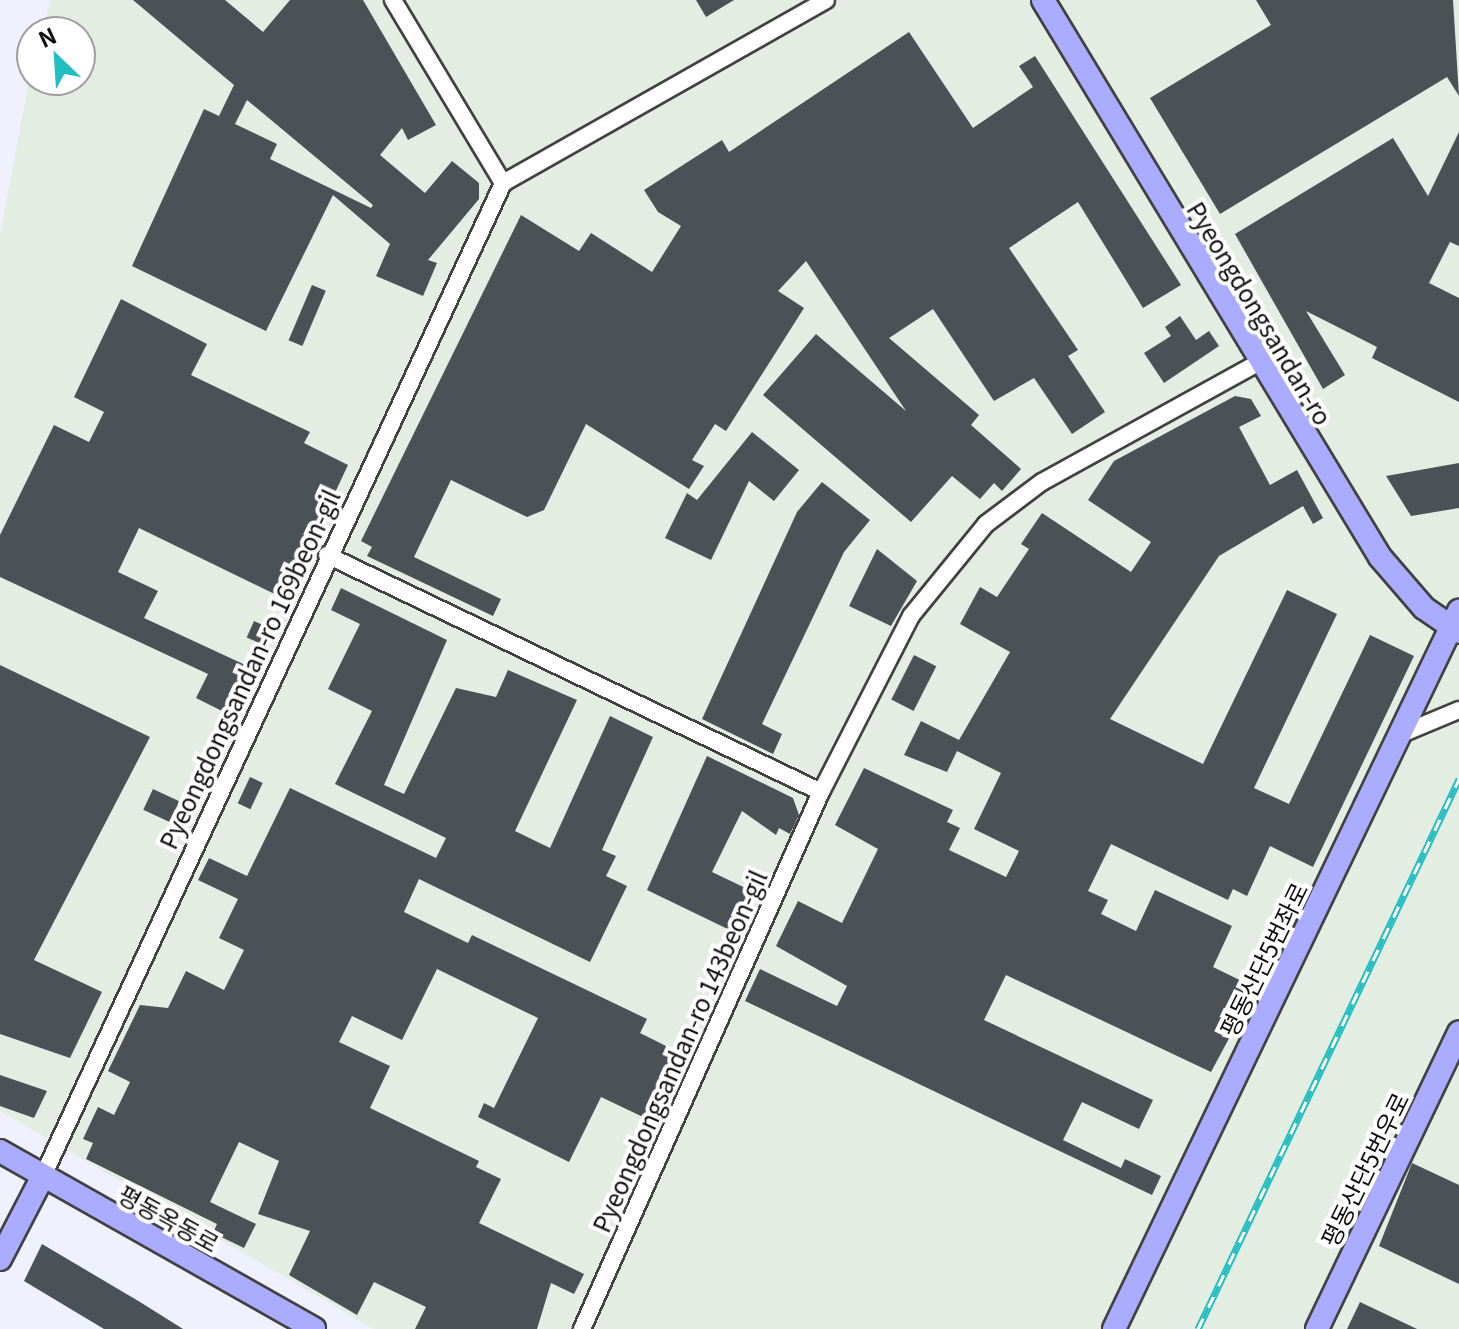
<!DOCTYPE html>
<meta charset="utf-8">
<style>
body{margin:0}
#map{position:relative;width:1459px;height:1329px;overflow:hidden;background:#eff1ff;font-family:Georgia,"Noto Sans KR",serif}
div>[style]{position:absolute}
.industrial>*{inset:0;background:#e3ede2}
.building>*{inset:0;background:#4a5157;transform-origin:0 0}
.roads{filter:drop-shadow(2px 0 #414141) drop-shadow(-2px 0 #414141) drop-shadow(0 2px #414141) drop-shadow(0 -2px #414141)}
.street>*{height:16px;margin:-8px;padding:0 8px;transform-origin:8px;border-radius:8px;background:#fff}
.secondary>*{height:22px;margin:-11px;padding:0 11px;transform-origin:11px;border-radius:11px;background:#aaadff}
.rail>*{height:7px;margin-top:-3.5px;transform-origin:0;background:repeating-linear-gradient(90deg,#fff 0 12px,#22bec2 0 24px);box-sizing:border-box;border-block:2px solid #22bec2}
span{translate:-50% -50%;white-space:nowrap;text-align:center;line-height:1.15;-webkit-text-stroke:8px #fff;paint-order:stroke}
.street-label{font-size:24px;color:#0e0e0e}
.north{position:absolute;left:16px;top:16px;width:80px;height:80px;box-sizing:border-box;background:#fff;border:2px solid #9f9f9f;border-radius:50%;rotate:335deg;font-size:22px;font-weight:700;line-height:32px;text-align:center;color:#0e0e0e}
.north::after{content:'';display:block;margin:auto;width:28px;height:36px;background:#22bec2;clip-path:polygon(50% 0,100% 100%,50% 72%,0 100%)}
</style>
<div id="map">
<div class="industrial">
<i style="clip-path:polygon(51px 0,1459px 0,1459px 1329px,374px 1329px,0 1111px,0 235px,32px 66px,32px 80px,80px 80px,80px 32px,42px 32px)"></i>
</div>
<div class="building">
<i style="clip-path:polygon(evenodd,133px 0,225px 0,263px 32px,290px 0,363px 0,436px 125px,408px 140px,402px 128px,380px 155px,425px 193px,452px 161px,479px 183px,479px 199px,428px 260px,437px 263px,423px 296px,376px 276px,390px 244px,333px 195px,266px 331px,132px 266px,204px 109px,219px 116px,234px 85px,133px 0,247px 100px,373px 205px,371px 208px,270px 159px,277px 144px,235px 124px,247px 100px)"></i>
<i style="clip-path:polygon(696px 0,734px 0,706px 17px)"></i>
<i style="clip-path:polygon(1256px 0,1453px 0,1459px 96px,1447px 77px,1220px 214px,1150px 98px,1271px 25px)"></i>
<i style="clip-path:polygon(909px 32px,973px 128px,1033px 87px,1019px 66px,1035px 56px,1181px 285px,1143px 308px,1078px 202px,1009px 248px,1078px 350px,1068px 356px,1105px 412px,1072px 434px,1034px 378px,994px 401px,933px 309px,889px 338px,979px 415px,971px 425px,1021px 469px,1002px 491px,994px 483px,980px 499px,952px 476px,911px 522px,763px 395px,816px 334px,906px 411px,806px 261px,778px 291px,804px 308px,726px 431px,715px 424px,692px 460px,704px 466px,689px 489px,586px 424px,544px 510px,527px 517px,451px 480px,414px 557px,501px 599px,493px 616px,367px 556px,372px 547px,361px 541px,521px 215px,579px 251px,591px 233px,652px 272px,681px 226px,658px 212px,644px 190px,722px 140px,729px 152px)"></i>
<i style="clip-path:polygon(1459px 132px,1459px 246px,1450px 242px,1429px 283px,1459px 298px,1459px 402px,1372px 358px,1377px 347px,1306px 311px,1345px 375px,1323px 389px,1235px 234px,1393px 138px,1428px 196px)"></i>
<i style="left:312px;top:285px;width:15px;height:60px;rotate:23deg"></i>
<i style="clip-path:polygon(121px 299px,207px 344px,191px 375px,310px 432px,304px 443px,348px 465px,285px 599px,139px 528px,118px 572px,158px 591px,144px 618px,254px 669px,224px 712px,196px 698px,208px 674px,0 577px,0 535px,54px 425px,89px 442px,104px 412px,74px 397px)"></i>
<i style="clip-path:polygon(1180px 316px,1196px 340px,1209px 331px,1219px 346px,1164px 383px,1144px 353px,1171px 336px,1165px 327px)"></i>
<i style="clip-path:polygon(1235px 396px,1251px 399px,1261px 416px,1239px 427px,1270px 485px,1297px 470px,1323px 518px,1313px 524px,1303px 506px,1219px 556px,1110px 719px,1203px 764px,1287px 590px,1337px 614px,1254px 788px,1289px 804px,1370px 635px,1414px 656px,1313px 867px,1270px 846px,1247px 896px,1233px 889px,1228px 900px,1111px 844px,1088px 891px,1108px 900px,1101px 914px,1136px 931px,1155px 890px,1232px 926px,1213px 967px,1256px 988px,1211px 1072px,1006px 975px,984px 1020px,1153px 1100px,1139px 1129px,1082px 1102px,1063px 1140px,1121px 1168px,1125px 1159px,1161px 1176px,1152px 1195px,745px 1001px,760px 969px,837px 1006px,847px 986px,776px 946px,798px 901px,842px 923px,878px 849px,835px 825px,864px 768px,953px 810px,947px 822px,960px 828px,949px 850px,1006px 877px,1019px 851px,974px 829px,1001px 773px,957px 751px,947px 772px,904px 755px,921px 721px,959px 740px,1010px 652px,960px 624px,980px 587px,997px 597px,1029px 549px,1021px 544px,1042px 513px,1131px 572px,1151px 542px,1088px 500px,1114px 461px)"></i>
<i style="clip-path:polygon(752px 432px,799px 470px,774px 501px,749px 481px,711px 560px,665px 538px,687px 493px,697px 500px)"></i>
<i style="clip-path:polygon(1459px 463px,1459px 508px,1411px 516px,1386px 476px)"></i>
<i style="clip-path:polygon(822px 482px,870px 520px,844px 552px,762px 724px,782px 734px,773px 754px,702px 719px,797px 512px)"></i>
<i style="clip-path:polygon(877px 549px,917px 581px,891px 626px,849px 606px)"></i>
<i style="clip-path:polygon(341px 588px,447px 640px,384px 785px,404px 794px,456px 688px,496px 697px,508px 670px,577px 700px,515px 831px,550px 848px,610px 716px,653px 737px,602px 850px,616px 856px,606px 876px,627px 886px,590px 962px,419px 879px,404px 912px,468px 943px,472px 935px,647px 1019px,640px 1033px,682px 1054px,643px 1117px,601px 1097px,569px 1162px,478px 1117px,484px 1103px,494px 1108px,538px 1018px,437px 969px,402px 1040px,352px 1016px,339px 1042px,390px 1066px,370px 1108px,479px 1161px,476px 1167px,501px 1179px,479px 1223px,584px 1274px,574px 1294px,551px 1283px,537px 1329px,415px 1329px,426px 1307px,374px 1282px,357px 1315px,289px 1275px,310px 1231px,258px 1214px,279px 1161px,239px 1142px,210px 1202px,256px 1224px,244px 1248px,213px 1233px,217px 1224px,86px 1159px,93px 1143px,83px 1139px,98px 1107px,114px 1115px,130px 1082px,108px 1071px,140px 1005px,168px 1008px,186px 971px,224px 990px,244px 950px,219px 938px,238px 899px,198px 880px,209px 858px,247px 876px,290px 788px,436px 858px,446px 838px,335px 784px,372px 711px,328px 689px,360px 624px,331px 610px)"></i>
<i style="left:254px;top:621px;width:20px;height:18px;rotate:24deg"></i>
<i style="left:914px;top:655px;width:25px;height:50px;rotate:27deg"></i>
<i style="clip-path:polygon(0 665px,150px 737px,34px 960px,102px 992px,70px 1058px,0 1034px)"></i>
<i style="clip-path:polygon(707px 756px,793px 798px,799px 815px,790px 834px,779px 828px,776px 835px,742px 811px,712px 872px,758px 894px,738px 934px,647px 890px)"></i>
<i style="left:250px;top:777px;width:14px;height:29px;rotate:25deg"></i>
<i style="left:153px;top:789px;width:29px;height:23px;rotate:25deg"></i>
<i style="clip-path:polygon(0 1075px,47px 1091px,34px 1118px,0 1106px)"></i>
<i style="clip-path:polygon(1412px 1163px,1459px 1185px,1459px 1284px,1379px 1246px)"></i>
<i style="clip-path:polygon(42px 1244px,140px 1302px,183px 1329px,104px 1329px,24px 1281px)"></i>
<i style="clip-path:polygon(1360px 1302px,1417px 1329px,1347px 1329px)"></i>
</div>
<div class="roads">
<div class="street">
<i style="left:393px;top:0;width:214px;rotate:59deg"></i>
<i style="left:327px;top:555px;width:548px;rotate:25.63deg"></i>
<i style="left:1399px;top:735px;width:65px;rotate:-22.6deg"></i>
<i style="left:43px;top:1176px;width:1094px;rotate:-65.14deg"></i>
<i style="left:503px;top:183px;width:371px;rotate:-29.5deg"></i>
<i style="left:582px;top:1329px;width:588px;rotate:-66.01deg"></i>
<i style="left:821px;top:792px;width:198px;rotate:-62.9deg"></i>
<i style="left:911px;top:616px;width:119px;rotate:-50.8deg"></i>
<i style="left:986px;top:524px;width:70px;rotate:-36.9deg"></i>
<i style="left:1042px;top:482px;width:247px;rotate:-28.9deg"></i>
</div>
<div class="secondary">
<i style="left:1043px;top:0;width:651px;rotate:58.82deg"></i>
<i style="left:1380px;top:557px;width:67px;rotate:49.2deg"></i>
<i style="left:1424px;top:608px;width:42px;rotate:34.4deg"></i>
<i style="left:0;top:1151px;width:361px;rotate:29.5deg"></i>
<i style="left:0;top:1259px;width:93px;rotate:-62.6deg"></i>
<i style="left:1114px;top:1329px;width:797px;rotate:-64.34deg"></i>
<i style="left:1317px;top:1329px;width:329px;rotate:-64.4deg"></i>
</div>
</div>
<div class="rail">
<i style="left:1198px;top:1329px;width:609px;rotate:-64.61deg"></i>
</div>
<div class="street-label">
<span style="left:1260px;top:313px;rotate:59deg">Pyeongdongsandan-ro</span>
<span style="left:249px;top:669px;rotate:-65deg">Pyeongdongsandan-ro 169beon-gil</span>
<span style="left:1263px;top:959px;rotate:-64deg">평동산단5번좌로</span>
<span style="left:679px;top:1051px;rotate:-66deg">Pyeongdongsandan-ro 143beon-gil</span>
<span style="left:1364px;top:1169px;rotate:-64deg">평동산단5번우로</span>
<span style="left:169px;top:1218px;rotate:29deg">평동옥동로</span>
</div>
<div class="north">N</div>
</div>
